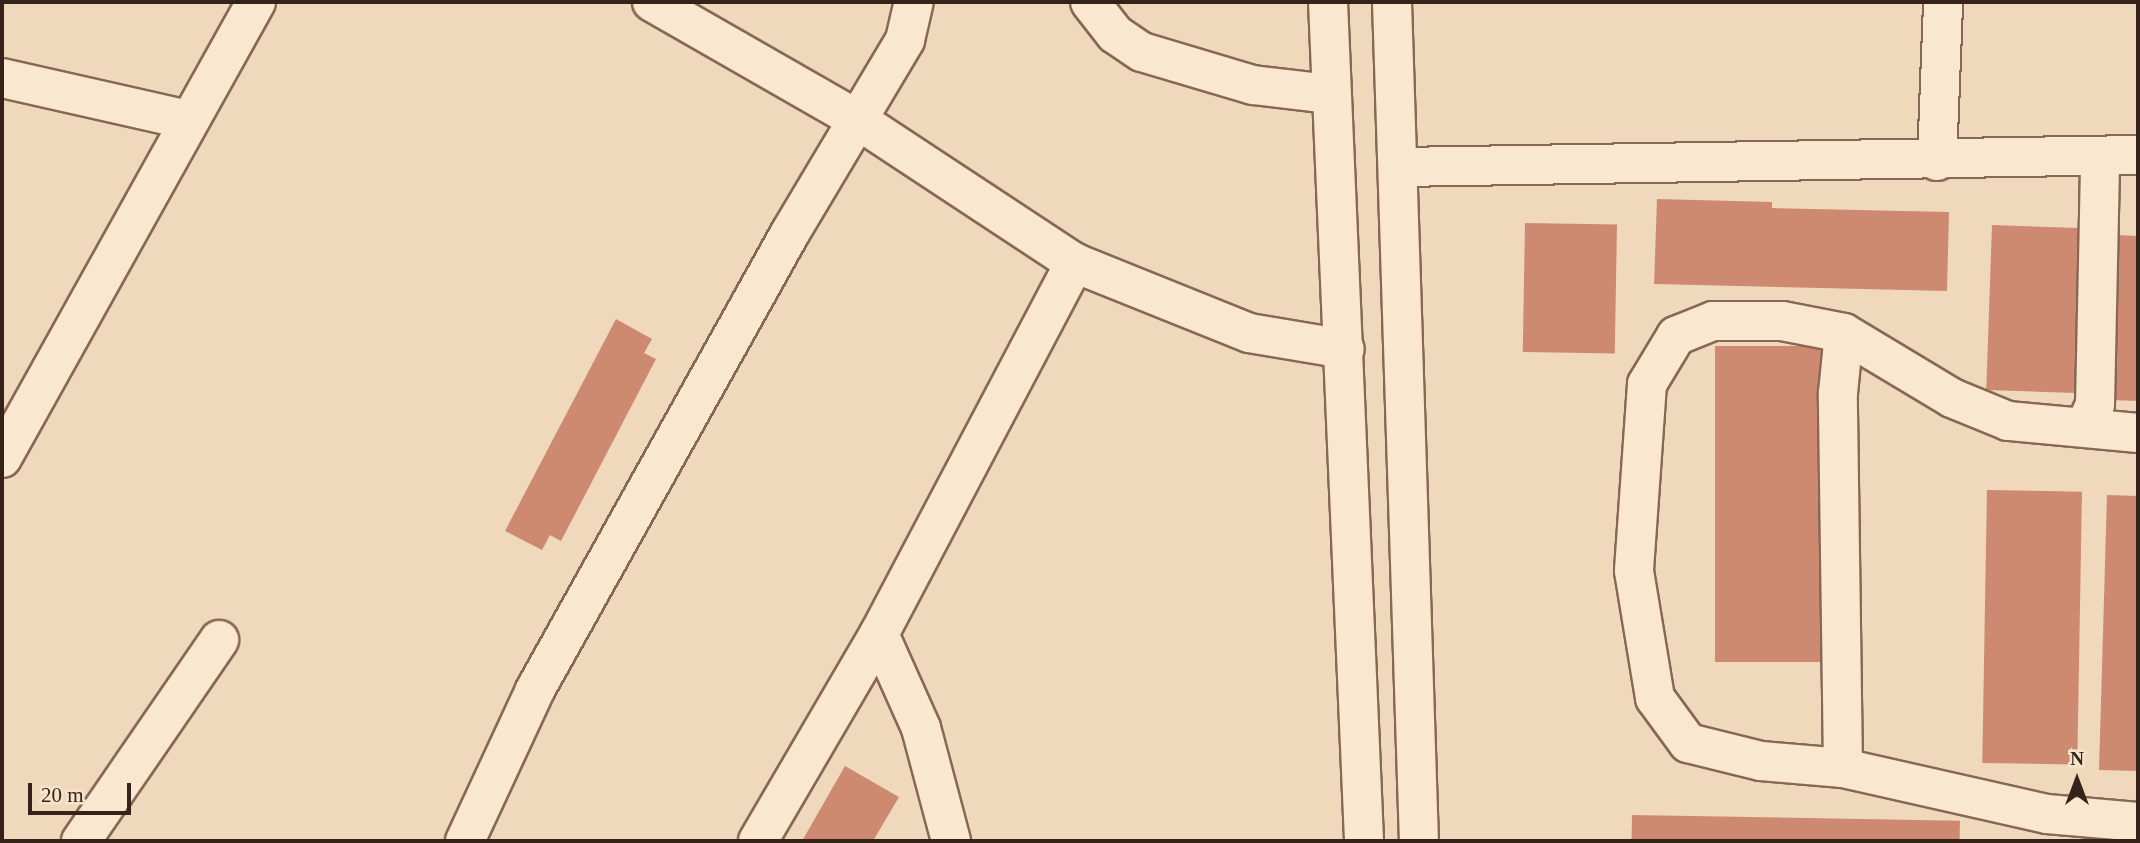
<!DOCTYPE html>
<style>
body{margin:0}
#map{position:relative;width:2140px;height:843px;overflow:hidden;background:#efd8bc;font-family:Georgia,serif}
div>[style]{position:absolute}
.building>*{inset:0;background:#ce8a70;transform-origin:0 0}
.roads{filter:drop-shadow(2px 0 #866855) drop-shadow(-2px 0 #866855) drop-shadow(0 2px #866855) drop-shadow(0 -2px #866855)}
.minor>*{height:38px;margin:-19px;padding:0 19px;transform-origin:19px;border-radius:19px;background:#fae7cf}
span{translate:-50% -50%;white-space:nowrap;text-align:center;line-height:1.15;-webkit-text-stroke:5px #f6e3cb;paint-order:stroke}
.frame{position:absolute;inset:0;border:4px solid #35231a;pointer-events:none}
.north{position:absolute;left:2042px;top:745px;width:70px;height:70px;-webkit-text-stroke:5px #f6e3cb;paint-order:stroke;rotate:0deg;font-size:19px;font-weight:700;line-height:28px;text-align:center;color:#35231a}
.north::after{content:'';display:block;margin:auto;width:24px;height:32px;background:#35231a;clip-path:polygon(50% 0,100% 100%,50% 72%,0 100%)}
.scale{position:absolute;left:28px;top:783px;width:103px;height:32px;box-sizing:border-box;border:4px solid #35231a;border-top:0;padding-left:9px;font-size:21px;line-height:24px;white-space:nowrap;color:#35231a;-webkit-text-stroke:5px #f6e3cb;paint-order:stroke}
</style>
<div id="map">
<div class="building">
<i style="clip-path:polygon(1657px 199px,1772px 202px,1772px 208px,1949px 212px,1947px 291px,1654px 284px)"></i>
<i style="left:1525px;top:223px;width:92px;height:129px;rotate:1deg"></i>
<i style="left:1992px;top:225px;width:95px;height:165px;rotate:2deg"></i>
<i style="clip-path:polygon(2116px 235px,2138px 236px,2138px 401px,2111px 400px)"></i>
<i style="clip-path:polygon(616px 319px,652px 339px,644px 353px,656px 359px,561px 541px,550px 535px,542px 550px,505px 531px)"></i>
<i style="left:1824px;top:346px;width:316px;height:109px;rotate:90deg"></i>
<i style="left:1987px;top:490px;width:95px;height:273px;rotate:1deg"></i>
<i style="clip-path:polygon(2107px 495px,2138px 496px,2138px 771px,2099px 770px)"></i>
<i style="clip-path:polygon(845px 766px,899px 797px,873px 841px,802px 841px)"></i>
<i style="left:1632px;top:815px;width:328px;height:26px;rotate:1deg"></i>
</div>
<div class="roads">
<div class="minor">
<i style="left:652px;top:2px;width:237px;rotate:29.8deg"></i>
<i style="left:858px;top:120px;width:260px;rotate:33.4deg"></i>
<i style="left:1075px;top:263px;width:188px;rotate:21.9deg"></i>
<i style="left:1249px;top:333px;width:97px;rotate:9.5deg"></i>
<i style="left:1090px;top:2px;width:41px;rotate:52deg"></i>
<i style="left:1115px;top:34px;width:32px;rotate:34deg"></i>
<i style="left:1142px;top:52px;width:116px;rotate:16.6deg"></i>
<i style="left:1253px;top:85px;width:78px;rotate:6.7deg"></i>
<i style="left:1328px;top:2px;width:840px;rotate:87.54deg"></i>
<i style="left:1392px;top:2px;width:839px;rotate:88.16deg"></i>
<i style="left:2px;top:78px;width:192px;rotate:12.7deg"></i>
<i style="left:1937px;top:161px;width:159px;rotate:-87.8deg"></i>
<i style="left:1399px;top:167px;width:739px;rotate:-0.93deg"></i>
<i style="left:2085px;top:427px;width:24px;rotate:-66deg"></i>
<i style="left:2095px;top:405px;width:249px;rotate:-88.8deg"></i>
<i style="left:2138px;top:433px;width:131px;rotate:-174.7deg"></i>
<i style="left:2008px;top:421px;width:61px;rotate:-157.7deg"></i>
<i style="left:1952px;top:398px;width:126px;rotate:-149deg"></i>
<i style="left:1844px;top:333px;width:63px;rotate:-169deg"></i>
<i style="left:1782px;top:321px;width:69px;rotate:180deg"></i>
<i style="left:1713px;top:321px;width:40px;rotate:158deg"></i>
<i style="left:1676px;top:336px;width:56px;rotate:121.1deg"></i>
<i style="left:1647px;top:384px;width:187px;rotate:94deg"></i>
<i style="left:1634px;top:571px;width:129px;rotate:80.6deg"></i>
<i style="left:1655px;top:698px;width:56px;rotate:53.7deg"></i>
<i style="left:1688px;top:743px;width:75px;rotate:13.9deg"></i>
<i style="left:1761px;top:761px;width:82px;rotate:4.9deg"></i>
<i style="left:1843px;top:768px;width:209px;rotate:12.7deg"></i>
<i style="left:2047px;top:814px;width:91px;rotate:5deg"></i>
<i style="left:2px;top:458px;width:522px;rotate:-60.88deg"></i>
<i style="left:879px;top:634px;width:103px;rotate:65.9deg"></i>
<i style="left:921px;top:728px;width:117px;rotate:75.1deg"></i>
<i style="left:1843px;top:768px;width:375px;rotate:-90.8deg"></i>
<i style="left:1838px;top:393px;width:60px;rotate:-84.3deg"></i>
<i style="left:81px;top:841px;width:244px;rotate:-55.5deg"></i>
<i style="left:465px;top:841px;width:166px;rotate:-65.1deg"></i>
<i style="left:535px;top:690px;width:523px;rotate:-60.84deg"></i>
<i style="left:790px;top:233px;width:225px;rotate:-59.2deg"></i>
<i style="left:905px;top:40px;width:39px;rotate:-77deg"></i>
<i style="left:758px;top:841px;width:240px;rotate:-59.7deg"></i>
<i style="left:879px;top:634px;width:420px;rotate:-62.2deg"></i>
</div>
</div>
<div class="frame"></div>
<div class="north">N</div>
<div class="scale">20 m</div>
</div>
